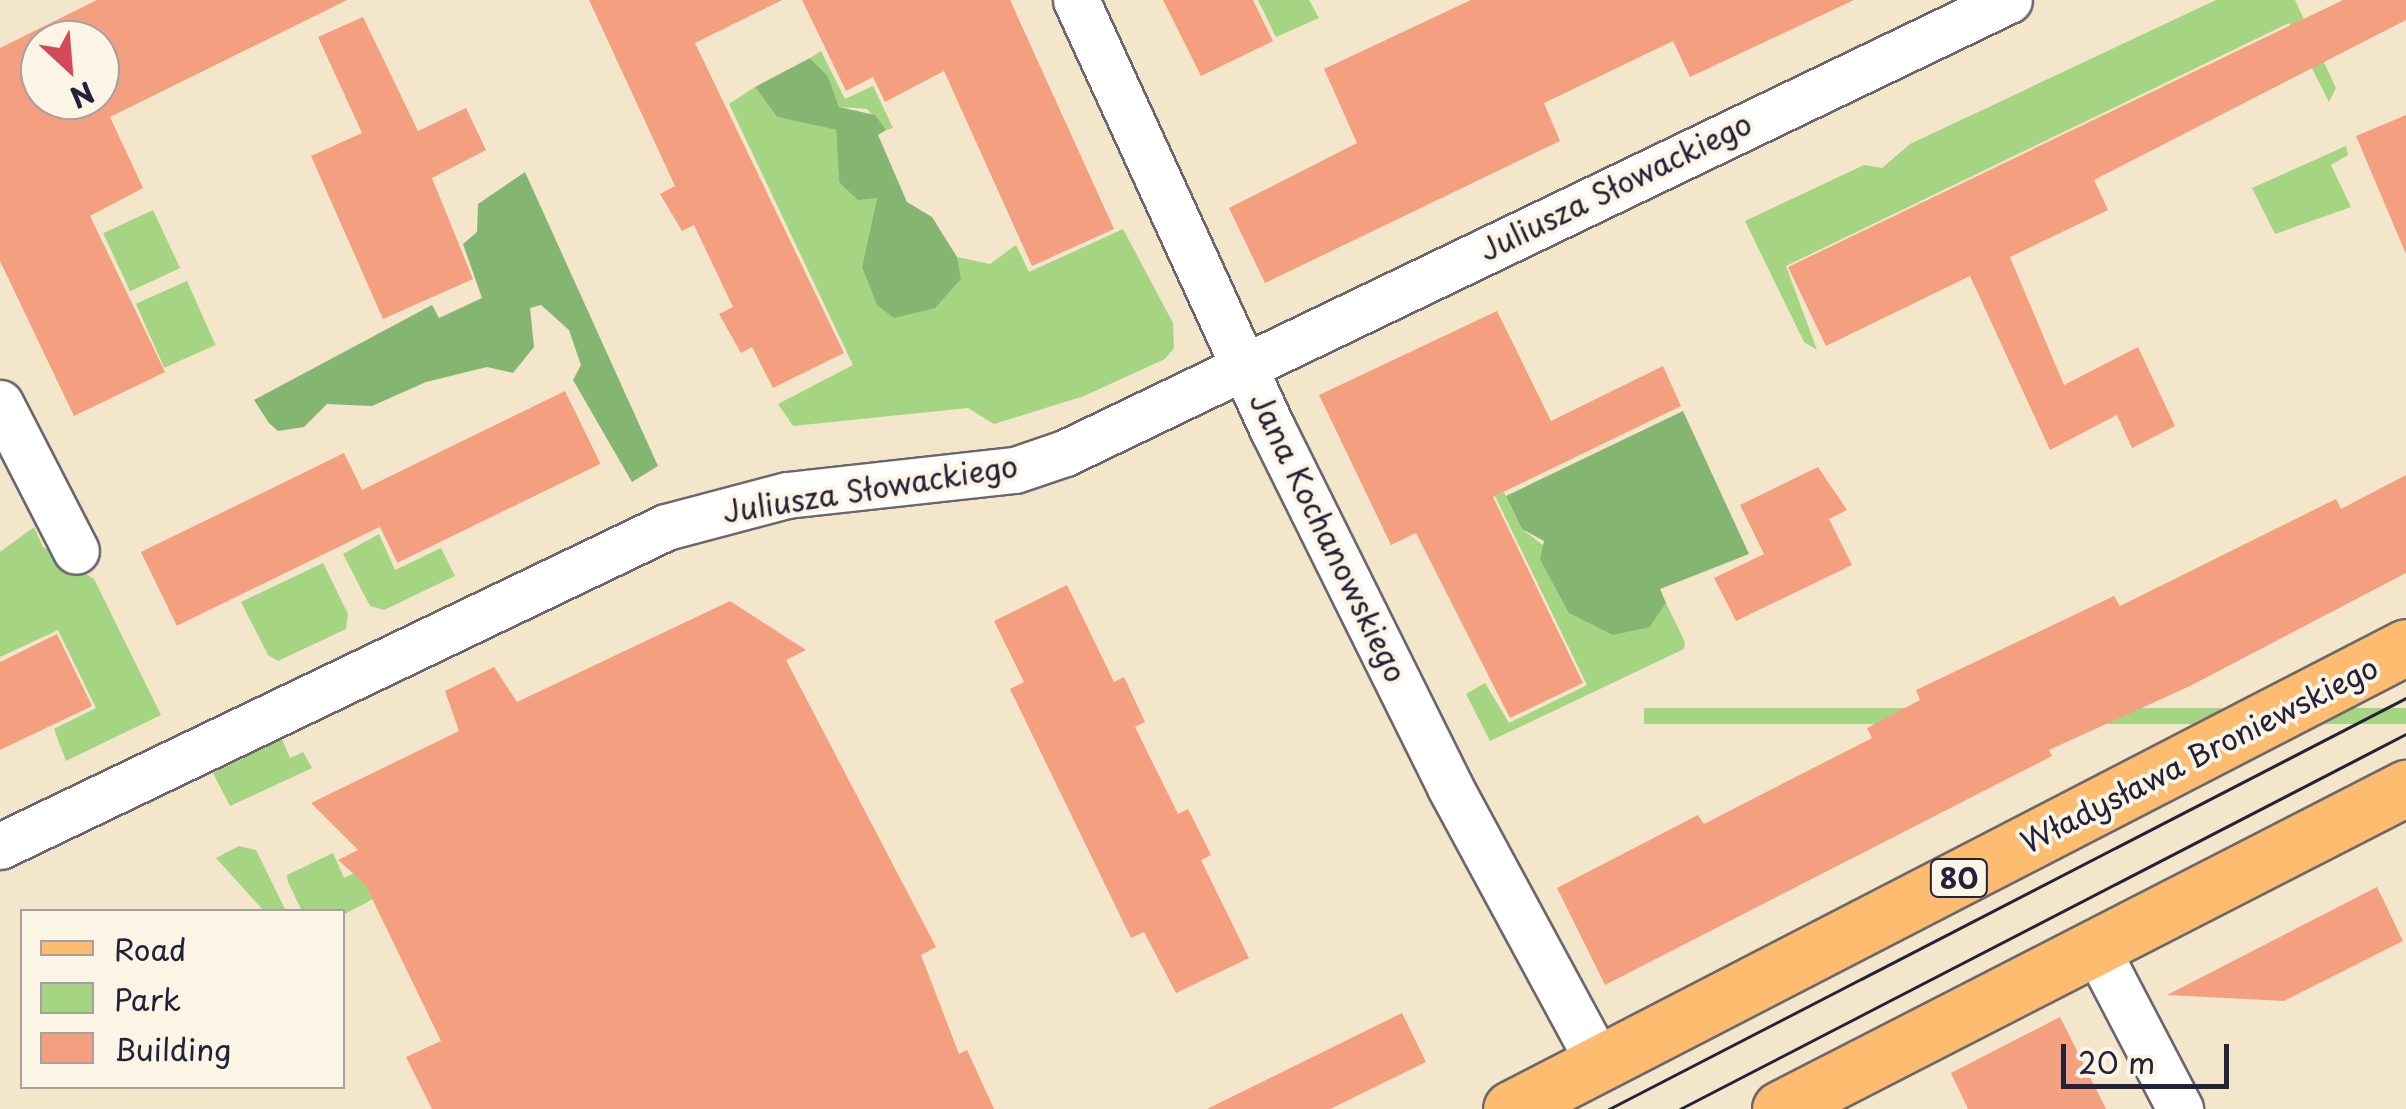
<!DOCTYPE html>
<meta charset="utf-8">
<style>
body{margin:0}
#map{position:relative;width:2406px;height:1109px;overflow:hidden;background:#f3e6ca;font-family:"Playpen Sans",sans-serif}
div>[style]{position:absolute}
.green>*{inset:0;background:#a5d583;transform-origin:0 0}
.forest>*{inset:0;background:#84b671}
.building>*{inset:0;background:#f4a080;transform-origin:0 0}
.roads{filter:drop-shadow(2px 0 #6b676d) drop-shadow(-2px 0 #6b676d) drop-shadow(0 2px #6b676d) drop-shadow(0 -2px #6b676d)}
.minor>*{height:45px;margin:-22.5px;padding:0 22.5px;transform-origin:22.5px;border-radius:22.5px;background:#fff}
.primary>*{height:55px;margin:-27.5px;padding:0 27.5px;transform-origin:27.5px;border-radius:27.5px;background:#fdbc70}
.tram>*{height:2.5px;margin:-1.25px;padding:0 1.25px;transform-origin:1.25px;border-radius:1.25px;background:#22223b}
span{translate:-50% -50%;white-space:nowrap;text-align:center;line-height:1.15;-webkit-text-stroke:8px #fcf5e5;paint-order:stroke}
.shield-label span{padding:2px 8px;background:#fcf5e5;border:2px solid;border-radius:8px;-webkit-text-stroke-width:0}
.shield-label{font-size:28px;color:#22223b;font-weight:700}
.street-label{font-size:30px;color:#22223b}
.legend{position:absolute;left:20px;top:909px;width:325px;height:180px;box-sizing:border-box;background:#fcf5e5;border:2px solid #a5a1a1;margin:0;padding:12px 18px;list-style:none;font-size:30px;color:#22223b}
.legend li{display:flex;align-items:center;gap:20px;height:50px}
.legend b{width:50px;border:2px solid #a5a1a1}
.north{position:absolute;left:20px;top:20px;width:100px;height:100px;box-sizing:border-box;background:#fcf5e5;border:2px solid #a5a1a1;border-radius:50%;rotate:154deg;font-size:28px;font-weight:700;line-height:40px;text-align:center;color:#22223b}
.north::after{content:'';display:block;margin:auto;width:35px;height:45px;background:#d1495b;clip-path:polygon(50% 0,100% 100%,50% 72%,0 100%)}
.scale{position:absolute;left:2061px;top:1044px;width:168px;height:45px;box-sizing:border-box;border:5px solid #22223b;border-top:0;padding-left:12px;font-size:30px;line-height:35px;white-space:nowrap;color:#22223b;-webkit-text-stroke:8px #fcf5e5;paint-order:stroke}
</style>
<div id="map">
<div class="green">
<i style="clip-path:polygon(1258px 0,1309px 0,1319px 18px,1276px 37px)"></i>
<i style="clip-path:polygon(2216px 0,2295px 0,2336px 88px,2329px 102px,2289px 23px,1786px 266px,1817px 350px,1804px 342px,1745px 221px,1864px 165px,1882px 168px,1910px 144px)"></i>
<i style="clip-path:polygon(821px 51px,845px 99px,873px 86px,893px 128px,886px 130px,867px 109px,839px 107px,828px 76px,810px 58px)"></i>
<i style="clip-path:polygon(755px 87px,777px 117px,836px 130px,839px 182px,877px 198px,862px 267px,960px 279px,957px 257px,990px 264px,1016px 245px,1029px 272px,1123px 229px,1173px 323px,1174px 348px,1165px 359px,1084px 396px,994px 424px,968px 408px,793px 426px,778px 404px,853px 365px,729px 104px)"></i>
<i style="clip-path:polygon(2346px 146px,2348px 155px,2331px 165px,2351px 207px,2275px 234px,2252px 188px)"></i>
<i style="left:153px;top:210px;width:64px;height:55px;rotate:65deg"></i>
<i style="left:187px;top:281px;width:70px;height:56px;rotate:66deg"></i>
<i style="clip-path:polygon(1504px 492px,1522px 529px,1650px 627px,1666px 603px,1685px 642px,1684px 649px,1490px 741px,1466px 694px,1485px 683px,1509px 723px,1587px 685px,1495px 496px)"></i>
<i style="clip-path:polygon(34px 527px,43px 547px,94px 579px,161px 715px,66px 761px,54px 729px,96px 708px,58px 630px,0 657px,0 552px)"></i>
<i style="clip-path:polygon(379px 534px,395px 570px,441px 548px,455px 576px,384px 610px,370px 606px,343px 554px)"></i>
<i style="clip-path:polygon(323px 563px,348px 614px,346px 629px,278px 661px,268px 655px,241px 602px)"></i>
<i style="left:2406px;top:708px;width:16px;height:762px;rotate:90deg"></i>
<i style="clip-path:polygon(282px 739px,290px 758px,303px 752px,312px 768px,230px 806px,213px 773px)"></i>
<i style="clip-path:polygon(496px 807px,426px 871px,343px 915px,302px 911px,288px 882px,287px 875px,333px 853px,344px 878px)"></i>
<i style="clip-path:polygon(239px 846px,256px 850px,286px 911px,264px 911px,216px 858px)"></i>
</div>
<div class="forest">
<i style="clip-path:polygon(810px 58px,828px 76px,839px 107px,875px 115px,886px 130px,878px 135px,907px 202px,932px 217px,957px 257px,961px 279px,935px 308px,894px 318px,877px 305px,862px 267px,877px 198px,858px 200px,839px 182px,836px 130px,777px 117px,755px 87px)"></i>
<i style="clip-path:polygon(525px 172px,658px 466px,632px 482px,573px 380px,581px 365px,569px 330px,541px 305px,530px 308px,534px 347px,513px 373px,487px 367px,426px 382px,372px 406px,327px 404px,304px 427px,278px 431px,269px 423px,254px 400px,432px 305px,439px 318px,482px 298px,463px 244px,477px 232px,478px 204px)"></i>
<i style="clip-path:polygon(1683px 411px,1749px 554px,1660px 589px,1666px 603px,1650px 627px,1613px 635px,1569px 613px,1540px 559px,1544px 541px,1522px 529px,1506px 496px)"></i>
</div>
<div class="building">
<i style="clip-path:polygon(evenodd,97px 0,347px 0,110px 117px,143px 188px,90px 216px,165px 372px,74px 416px,0 261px,0 48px,97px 0,40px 40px,100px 40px,100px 100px,40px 100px,40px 40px)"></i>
<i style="clip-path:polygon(589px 0,782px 0,695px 43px,844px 353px,773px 388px,752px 347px,741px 353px,719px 314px,733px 307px,694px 225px,682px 231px,660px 194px,675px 186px)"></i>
<i style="clip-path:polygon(802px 0,1010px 0,1114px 229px,1032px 266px,944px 71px,885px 102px,873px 77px,846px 91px)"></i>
<i style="clip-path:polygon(1163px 0,1253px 0,1273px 41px,1201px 76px)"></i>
<i style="clip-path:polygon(1471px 0,1854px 0,1690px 77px,1673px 41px,1544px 103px,1560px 141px,1265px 283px,1229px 208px,1357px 143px,1324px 69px)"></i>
<i style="clip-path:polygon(2343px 0,2406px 0,2406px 20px,2094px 180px,2108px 210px,2010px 257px,2064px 385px,2138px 347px,2175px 426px,2132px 448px,2117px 415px,2050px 450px,1970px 276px,1826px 346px,1788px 267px)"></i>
<i style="clip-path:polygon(363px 17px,418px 131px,466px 108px,486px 150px,432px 178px,473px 279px,383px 319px,311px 156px,362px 133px,318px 37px)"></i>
<i style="clip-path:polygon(2406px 115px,2406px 254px,2356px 136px)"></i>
<i style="clip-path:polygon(1497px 311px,1551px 421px,1663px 366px,1681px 406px,1493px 497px,1583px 683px,1510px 718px,1416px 533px,1391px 545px,1319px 395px)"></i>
<i style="left:565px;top:391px;width:81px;height:226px;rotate:64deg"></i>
<i style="left:344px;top:453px;width:82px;height:226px;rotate:64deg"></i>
<i style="clip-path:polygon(1818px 467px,1847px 510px,1829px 519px,1852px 565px,1736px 621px,1714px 578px,1764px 554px,1740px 505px)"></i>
<i style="clip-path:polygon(2406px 475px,2406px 573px,2190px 686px,2049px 750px,2052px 756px,1605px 985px,1557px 888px,1698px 815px,1704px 824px,1872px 738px,1867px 728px,1920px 700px,1916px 690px,2114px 596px,2120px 606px,2336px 499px,2341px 509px)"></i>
<i style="clip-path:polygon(1067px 585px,1114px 682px,1124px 677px,1145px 722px,1135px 727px,1178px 814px,1188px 809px,1211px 855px,1201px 860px,1249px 958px,1176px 993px,1144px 932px,1131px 938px,1010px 689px,1024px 682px,994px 621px)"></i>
<i style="clip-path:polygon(730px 601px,806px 650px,786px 660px,936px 947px,921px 955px,959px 1054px,967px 1050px,994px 1109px,432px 1109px,406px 1057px,441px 1041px,365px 884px,338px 860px,358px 850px,311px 803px,459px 731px,445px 691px,494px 667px,517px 702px)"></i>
<i style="clip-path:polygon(57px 634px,92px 706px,0 750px,0 662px)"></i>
<i style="clip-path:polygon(2377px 887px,2403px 941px,2284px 1001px,2167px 995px)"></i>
<i style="clip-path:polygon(1402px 1013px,1426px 1062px,1330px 1109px,1207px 1109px)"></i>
<i style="clip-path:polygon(2060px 1017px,2106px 1109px,1968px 1109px,1951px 1073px)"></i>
</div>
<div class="roads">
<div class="minor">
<i style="left:1076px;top:0;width:473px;rotate:65.4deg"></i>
<i style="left:1273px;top:430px;width:398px;rotate:63.6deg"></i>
<i style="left:1450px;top:787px;width:315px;rotate:61.6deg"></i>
<i style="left:0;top:403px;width:166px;rotate:62.8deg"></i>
<i style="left:0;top:846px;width:738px;rotate:-25.59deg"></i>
<i style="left:666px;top:527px;width:125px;rotate:-14.8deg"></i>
<i style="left:787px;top:495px;width:229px;rotate:-6.3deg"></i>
<i style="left:1015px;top:470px;width:53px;rotate:-18.8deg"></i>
<i style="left:1065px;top:453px;width:1047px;rotate:-25.64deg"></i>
<i style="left:2096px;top:948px;width:182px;rotate:62.4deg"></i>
</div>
<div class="primary">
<i style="left:1511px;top:1109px;width:1007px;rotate:-27.3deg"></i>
<i style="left:1780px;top:1109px;width:704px;rotate:-27.15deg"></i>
</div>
</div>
<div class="tram">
<i style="left:1609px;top:1109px;width:897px;rotate:-27.28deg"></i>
<i style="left:1680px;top:1109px;width:817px;rotate:-27.32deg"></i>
</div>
<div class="shield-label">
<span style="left:1959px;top:878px">80</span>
</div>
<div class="street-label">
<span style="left:1615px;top:186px;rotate:-26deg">Juliusza Słowackiego</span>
<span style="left:870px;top:488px;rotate:-9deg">Juliusza Słowackiego</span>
<span style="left:1329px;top:537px;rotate:64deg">Jana Kochanowskiego</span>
<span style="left:2199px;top:754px;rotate:-27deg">Władysława Broniewskiego</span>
</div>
<ul class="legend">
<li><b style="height:12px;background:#fdbc70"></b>Road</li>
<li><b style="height:28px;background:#a5d583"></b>Park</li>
<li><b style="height:28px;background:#f4a080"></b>Building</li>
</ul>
<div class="north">N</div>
<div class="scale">20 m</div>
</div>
